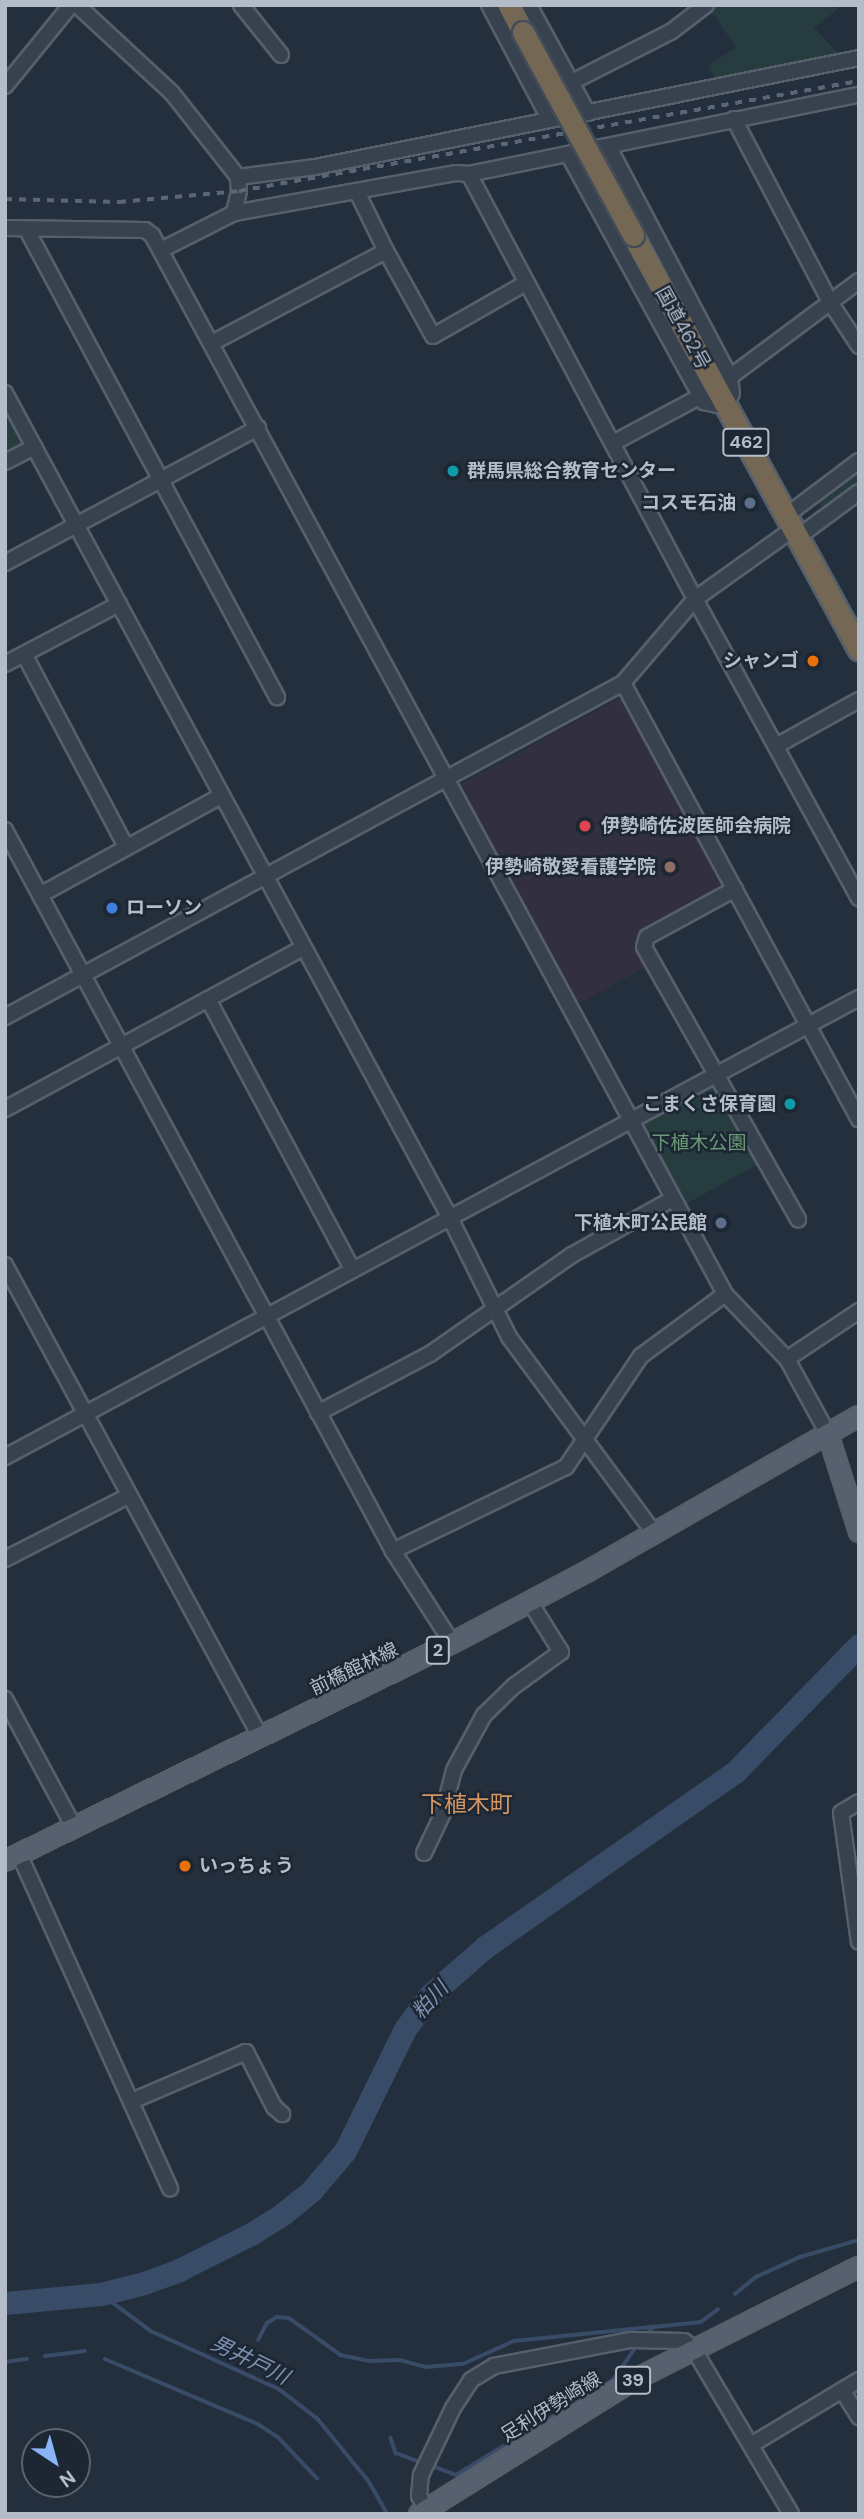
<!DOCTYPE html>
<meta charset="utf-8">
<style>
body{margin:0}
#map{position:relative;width:864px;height:2519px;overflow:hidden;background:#242f3e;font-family:"DM Sans","Noto Sans JP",sans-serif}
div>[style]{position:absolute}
.medical>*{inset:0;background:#32303f}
.green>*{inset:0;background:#263c3f;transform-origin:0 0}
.stream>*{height:3.5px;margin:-1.75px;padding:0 1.75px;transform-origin:1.75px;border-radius:1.75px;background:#394c67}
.river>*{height:23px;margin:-11.5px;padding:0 11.5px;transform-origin:11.5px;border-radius:11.5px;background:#394c67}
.roads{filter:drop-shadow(2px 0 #565f6c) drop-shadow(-2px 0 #565f6c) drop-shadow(0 2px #565f6c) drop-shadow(0 -2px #565f6c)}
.minor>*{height:14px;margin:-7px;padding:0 7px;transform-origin:7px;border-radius:7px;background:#38414e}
.major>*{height:18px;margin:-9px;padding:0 9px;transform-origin:9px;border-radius:9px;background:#56606e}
.highway>*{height:21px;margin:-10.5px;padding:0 10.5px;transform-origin:10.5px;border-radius:10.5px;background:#746855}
.rail>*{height:3.5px;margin-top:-1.75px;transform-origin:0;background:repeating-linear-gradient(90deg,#5a6575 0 7px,transparent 0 14px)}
.bridges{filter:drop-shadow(2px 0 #434c59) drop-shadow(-2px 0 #434c59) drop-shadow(0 2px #434c59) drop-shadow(0 -2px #434c59)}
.highway-bridge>*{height:21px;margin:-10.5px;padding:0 10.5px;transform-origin:10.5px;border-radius:10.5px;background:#746855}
.dots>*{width:19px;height:19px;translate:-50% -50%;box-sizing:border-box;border:4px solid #1d2633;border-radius:50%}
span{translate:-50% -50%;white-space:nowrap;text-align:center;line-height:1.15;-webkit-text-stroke:5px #1d2633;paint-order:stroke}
.shield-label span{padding:2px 5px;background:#1d2633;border:2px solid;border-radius:5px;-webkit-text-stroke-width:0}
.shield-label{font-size:18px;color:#b4bcc9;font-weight:700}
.street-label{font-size:19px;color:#b4bcc9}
.poi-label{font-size:19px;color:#b4bcc9;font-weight:700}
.left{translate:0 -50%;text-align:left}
.right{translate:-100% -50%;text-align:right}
.park-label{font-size:19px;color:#6b9a76}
.water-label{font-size:21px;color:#7c92b1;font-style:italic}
.quarter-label{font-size:23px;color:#d59563}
.frame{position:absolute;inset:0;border:7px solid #b4bcc9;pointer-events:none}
.north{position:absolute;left:21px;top:2428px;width:70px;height:70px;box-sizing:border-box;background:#1d2633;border:2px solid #59626f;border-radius:50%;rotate:144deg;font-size:19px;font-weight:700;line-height:28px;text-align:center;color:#b4bcc9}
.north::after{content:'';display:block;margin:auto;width:24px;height:32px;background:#8ab4f8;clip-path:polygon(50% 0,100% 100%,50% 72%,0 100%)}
</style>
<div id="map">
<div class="medical">
<i style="clip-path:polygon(620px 698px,628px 699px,727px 886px,644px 936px,650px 965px,574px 1006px,459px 791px,461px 784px)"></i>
</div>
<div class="green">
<i style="clip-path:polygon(713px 5px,836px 5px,838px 9px,814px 28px,839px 54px,716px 80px,708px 66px,736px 47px,709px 8px)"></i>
<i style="clip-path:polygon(5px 405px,25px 441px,22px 446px,5px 456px)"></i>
<i style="clip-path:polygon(859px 466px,859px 487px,830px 509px,823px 509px,818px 499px)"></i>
<i style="left:715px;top:1085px;width:90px;height:82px;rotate:61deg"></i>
</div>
<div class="stream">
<i style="left:101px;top:2294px;width:62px;rotate:36.5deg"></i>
<i style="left:151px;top:2331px;width:141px;rotate:24.4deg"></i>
<i style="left:279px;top:2389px;width:49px;rotate:37.6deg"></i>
<i style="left:318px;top:2419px;width:79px;rotate:50.7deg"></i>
<i style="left:368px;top:2480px;width:39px;rotate:60deg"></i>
<i style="left:735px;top:2294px;width:27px;rotate:-39deg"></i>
<i style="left:756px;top:2277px;width:48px;rotate:-24.4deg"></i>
<i style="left:800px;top:2257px;width:61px;rotate:-16.1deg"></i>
<i style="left:645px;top:2336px;width:12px;rotate:-48deg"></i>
<i style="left:653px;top:2327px;width:48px;rotate:-5.9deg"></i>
<i style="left:701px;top:2322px;width:21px;rotate:-37deg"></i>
<i style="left:258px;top:2340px;width:19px;rotate:-62deg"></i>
<i style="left:267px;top:2323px;width:12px;rotate:-31deg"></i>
<i style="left:277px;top:2317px;width:12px;rotate:5deg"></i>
<i style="left:289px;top:2318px;width:64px;rotate:35.4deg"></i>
<i style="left:341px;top:2355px;width:30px;rotate:12deg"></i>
<i style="left:370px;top:2361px;width:30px;rotate:-2deg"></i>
<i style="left:400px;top:2360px;width:27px;rotate:15deg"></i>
<i style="left:426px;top:2367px;width:37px;rotate:-5deg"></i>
<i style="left:463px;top:2364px;width:56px;rotate:-24.3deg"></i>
<i style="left:514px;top:2341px;width:140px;rotate:-5.8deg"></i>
<i style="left:45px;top:2356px;width:40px;rotate:-7.1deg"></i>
<i style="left:105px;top:2359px;width:166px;rotate:23deg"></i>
<i style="left:258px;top:2424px;width:24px;rotate:33deg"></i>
<i style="left:278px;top:2437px;width:57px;rotate:46.4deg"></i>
<i style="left:5px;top:2362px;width:22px;rotate:-8deg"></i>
<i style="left:391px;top:2438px;width:16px;rotate:72deg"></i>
<i style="left:396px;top:2453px;width:28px;rotate:21deg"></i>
<i style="left:430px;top:2465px;width:28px;rotate:21deg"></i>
<i style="left:456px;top:2475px;width:184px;rotate:-31.2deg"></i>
<i style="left:613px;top:2380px;width:44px;rotate:-55.2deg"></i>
</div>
<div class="river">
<i style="left:5px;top:2303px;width:96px;rotate:-5.4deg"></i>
<i style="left:101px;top:2294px;width:44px;rotate:-14.3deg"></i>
<i style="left:144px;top:2283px;width:37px;rotate:-20deg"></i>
<i style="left:179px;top:2270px;width:80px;rotate:-26.6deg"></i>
<i style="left:251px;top:2234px;width:39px;rotate:-32deg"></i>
<i style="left:284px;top:2213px;width:36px;rotate:-39deg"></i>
<i style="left:312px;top:2190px;width:51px;rotate:-49.8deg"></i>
<i style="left:345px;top:2151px;width:136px;rotate:-63.8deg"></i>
<i style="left:405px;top:2029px;width:42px;rotate:-53.7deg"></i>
<i style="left:430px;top:1995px;width:73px;rotate:-41.1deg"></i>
<i style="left:485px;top:1947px;width:307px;rotate:-35deg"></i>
<i style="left:736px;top:1771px;width:176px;rotate:-45.7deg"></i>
</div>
<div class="roads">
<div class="minor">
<i style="left:77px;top:5px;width:129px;rotate:42.8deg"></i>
<i style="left:172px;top:93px;width:107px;rotate:51.8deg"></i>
<i style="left:238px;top:177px;width:14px;rotate:86deg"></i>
<i style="left:239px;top:191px;width:23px;rotate:103deg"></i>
<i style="left:241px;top:5px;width:64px;rotate:51.3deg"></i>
<i style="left:489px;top:5px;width:130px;rotate:62.1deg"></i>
<i style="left:529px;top:5px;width:123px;rotate:61.4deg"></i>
<i style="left:572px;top:82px;width:112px;rotate:-27deg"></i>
<i style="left:672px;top:31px;width:43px;rotate:-37.4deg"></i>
<i style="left:5px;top:86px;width:104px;rotate:-50.8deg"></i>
<i style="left:734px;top:119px;width:207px;rotate:62.3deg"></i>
<i style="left:830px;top:302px;width:53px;rotate:56.6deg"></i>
<i style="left:568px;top:154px;width:283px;rotate:61.3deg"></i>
<i style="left:704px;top:402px;width:23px;rotate:13deg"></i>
<i style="left:726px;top:407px;width:15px;rotate:-67deg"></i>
<i style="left:732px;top:393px;width:16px;rotate:-97deg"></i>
<i style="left:730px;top:377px;width:261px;rotate:-117.8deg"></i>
<i style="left:469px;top:174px;width:481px;rotate:62deg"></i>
<i style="left:695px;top:599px;width:341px;rotate:61.3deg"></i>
<i style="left:238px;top:177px;width:78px;rotate:-7.4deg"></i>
<i style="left:315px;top:167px;width:555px;rotate:-11.33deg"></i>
<i style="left:357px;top:192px;width:66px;rotate:63.8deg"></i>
<i style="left:386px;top:251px;width:97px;rotate:61.1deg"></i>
<i style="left:433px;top:336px;width:107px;rotate:-29.7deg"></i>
<i style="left:5px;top:228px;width:140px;rotate:0.8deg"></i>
<i style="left:145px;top:230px;width:9px;rotate:36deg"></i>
<i style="left:152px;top:235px;width:1204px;rotate:61.58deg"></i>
<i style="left:725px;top:1294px;width:90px;rotate:46.4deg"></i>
<i style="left:787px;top:1359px;width:85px;rotate:61.3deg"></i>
<i style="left:27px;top:230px;width:530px;rotate:61.84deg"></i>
<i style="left:161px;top:250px;width:82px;rotate:-26.9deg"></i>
<i style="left:234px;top:213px;width:226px;rotate:-10.2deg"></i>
<i style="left:456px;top:173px;width:13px;rotate:4deg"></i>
<i style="left:469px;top:174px;width:398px;rotate:-11.5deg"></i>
<i style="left:212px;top:343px;width:197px;rotate:-27.9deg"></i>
<i style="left:730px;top:377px;width:161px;rotate:-36.7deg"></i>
<i style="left:5px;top:393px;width:937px;rotate:61.66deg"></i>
<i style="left:450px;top:1218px;width:133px;rotate:63.6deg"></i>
<i style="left:509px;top:1337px;width:244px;rotate:53.5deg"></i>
<i style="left:613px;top:443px;width:100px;rotate:-28.1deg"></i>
<i style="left:5px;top:462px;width:33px;rotate:-27deg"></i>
<i style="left:787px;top:515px;width:90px;rotate:-36.9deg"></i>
<i style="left:798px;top:537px;width:76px;rotate:-36.4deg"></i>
<i style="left:5px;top:563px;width:287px;rotate:-28.1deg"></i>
<i style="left:24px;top:654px;width:218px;rotate:62.1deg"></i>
<i style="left:5px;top:664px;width:129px;rotate:-27.8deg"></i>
<i style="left:623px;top:683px;width:496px;rotate:61.6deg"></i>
<i style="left:776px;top:746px;width:95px;rotate:-29deg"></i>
<i style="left:5px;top:830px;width:819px;rotate:61.71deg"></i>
<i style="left:393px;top:1551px;width:109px;rotate:57.3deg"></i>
<i style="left:735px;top:889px;width:100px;rotate:151.4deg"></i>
<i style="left:647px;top:937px;width:10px;rotate:107deg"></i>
<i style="left:644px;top:947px;width:313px;rotate:60.5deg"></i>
<i style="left:40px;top:895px;width:206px;rotate:-28.7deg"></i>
<i style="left:208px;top:999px;width:307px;rotate:61.9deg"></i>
<i style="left:5px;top:1017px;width:702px;rotate:-28.39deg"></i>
<i style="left:623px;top:683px;width:111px;rotate:-49.4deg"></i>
<i style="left:695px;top:599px;width:120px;rotate:-35.5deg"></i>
<i style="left:5px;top:1109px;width:339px;rotate:-28.4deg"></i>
<i style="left:5px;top:1265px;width:538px;rotate:61.58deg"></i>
<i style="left:787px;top:1359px;width:87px;rotate:-33.7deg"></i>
<i style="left:318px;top:1413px;width:127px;rotate:-27.8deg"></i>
<i style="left:430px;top:1354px;width:173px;rotate:-34.9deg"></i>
<i style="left:572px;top:1255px;width:115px;rotate:-29.2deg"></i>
<i style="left:5px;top:1457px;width:970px;rotate:-28.26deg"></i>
<i style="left:393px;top:1551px;width:192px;rotate:-25.9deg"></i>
<i style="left:566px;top:1467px;width:134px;rotate:-56deg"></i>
<i style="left:641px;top:1356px;width:104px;rotate:-36.4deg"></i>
<i style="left:5px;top:1559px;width:138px;rotate:-27.1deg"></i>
<i style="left:5px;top:1699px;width:145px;rotate:61.7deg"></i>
<i style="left:859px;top:1802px;width:21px;rotate:149deg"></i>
<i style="left:841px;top:1813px;width:130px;rotate:82.1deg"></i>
<i style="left:424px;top:1853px;width:44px;rotate:-64.6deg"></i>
<i style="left:443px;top:1813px;width:44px;rotate:-75.7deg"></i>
<i style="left:454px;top:1770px;width:63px;rotate:-61.4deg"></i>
<i style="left:484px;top:1715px;width:42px;rotate:-44deg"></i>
<i style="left:514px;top:1686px;width:58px;rotate:-35.9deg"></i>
<i style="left:561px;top:1652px;width:59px;rotate:-121.8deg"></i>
<i style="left:19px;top:1854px;width:367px;rotate:65.7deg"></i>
<i style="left:132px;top:2101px;width:124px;rotate:-23.3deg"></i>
<i style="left:246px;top:2052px;width:62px;rotate:63deg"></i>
<i style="left:274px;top:2107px;width:11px;rotate:41deg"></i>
<i style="left:842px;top:2390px;width:32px;rotate:58deg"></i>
<i style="left:751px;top:2445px;width:126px;rotate:-31deg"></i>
<i style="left:429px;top:2514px;width:21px;rotate:-119deg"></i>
<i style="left:419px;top:2496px;width:21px;rotate:-85deg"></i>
<i style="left:421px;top:2475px;width:74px;rotate:-64.5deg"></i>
<i style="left:453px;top:2408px;width:33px;rotate:-57deg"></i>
<i style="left:471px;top:2380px;width:27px;rotate:-31deg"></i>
<i style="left:494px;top:2366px;width:138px;rotate:-10.8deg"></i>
<i style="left:630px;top:2340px;width:54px;rotate:1.1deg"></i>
<i style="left:684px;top:2341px;width:11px;rotate:38deg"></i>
<i style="left:693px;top:2348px;width:193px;rotate:59.4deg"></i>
</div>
<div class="major">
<i style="left:828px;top:1434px;width:103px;rotate:72.4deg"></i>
<i style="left:5px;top:1861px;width:497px;rotate:-26deg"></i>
<i style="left:452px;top:1643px;width:154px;rotate:-27.9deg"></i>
<i style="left:588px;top:1571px;width:312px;rotate:-29.8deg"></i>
<i style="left:419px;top:2514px;width:251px;rotate:-32deg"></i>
<i style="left:632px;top:2381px;width:254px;rotate:-26.7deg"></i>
</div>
<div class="highway">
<i style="left:509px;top:5px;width:30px;rotate:63deg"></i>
<i style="left:633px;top:235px;width:472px;rotate:61.4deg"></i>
</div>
</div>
<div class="rail">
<i style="left:5px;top:199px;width:114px;rotate:1.5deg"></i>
<i style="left:119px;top:202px;width:121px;rotate:-5.2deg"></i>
<i style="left:239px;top:191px;width:630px;rotate:-10.06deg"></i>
</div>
<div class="bridges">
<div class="highway-bridge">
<i style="left:523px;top:32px;width:231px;rotate:61.5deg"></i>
</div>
</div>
<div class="dots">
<i style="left:453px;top:471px;background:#0f9aa8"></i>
<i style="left:750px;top:503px;background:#5c6f8a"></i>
<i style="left:813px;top:661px;background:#e8710a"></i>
<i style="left:585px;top:826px;background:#e0444e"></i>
<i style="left:670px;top:867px;background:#8d6e63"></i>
<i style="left:112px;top:908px;background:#3f7fe0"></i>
<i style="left:790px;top:1104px;background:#0f9aa8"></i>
<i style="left:721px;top:1223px;background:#5c6f8a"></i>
<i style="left:185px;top:1866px;background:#e8710a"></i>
</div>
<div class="shield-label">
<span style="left:746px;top:442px">462</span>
<span style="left:438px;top:1650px">2</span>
<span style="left:633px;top:2380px">39</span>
</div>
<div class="street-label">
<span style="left:683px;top:328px;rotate:61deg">国道462号</span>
<span style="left:354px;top:1669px;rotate:-26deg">前橋館林線</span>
<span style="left:551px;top:2407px;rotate:-32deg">足利伊勢崎線</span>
</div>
<div class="poi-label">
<span class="left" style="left:467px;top:471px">群馬県総合教育センター</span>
<span class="right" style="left:736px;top:503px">コスモ石油</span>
<span class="right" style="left:799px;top:661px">シャンゴ</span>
<span class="left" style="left:601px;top:826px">伊勢崎佐波医師会病院</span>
<span class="right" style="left:656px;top:867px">伊勢崎敬愛看護学院</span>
<span class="left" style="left:126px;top:908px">ローソン</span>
<span class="right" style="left:776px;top:1104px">こまくさ保育園</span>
<span class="right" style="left:707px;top:1223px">下植木町公民館</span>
<span class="left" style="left:199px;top:1866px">いっちょう</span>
</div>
<div class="park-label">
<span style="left:699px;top:1143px">下植木公園</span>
</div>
<div class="water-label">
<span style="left:430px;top:2000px;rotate:-48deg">粕川</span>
<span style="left:250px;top:2360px;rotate:26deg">男井戸川</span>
</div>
<div class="quarter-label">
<span style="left:467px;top:1804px">下植木町</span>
</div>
<div class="frame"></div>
<div class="north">N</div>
</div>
